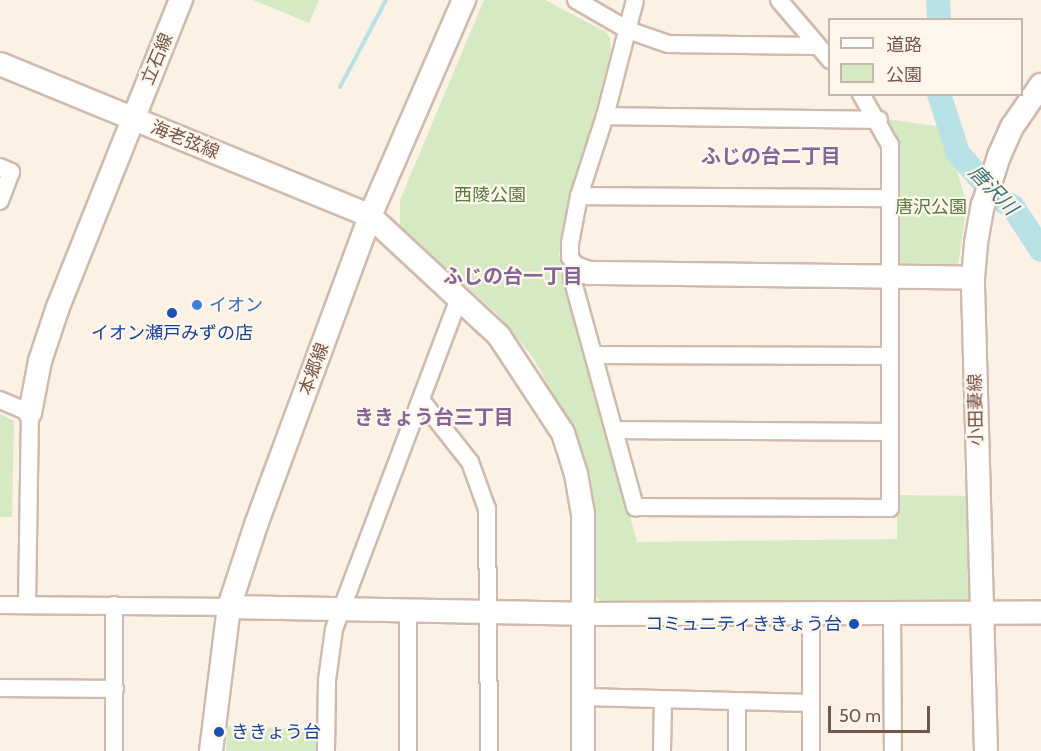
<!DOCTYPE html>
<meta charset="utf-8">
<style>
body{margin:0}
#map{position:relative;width:1041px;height:751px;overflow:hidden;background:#fcf1e5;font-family:Cabin,"Noto Sans JP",sans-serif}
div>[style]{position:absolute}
.green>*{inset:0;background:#d5eac3;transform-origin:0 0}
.stream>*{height:4px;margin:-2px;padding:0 2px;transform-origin:2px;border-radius:2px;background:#b9e2e6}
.river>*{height:24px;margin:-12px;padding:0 12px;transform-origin:12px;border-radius:12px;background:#b9e2e6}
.roads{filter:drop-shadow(2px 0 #d0baae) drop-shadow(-2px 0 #d0baae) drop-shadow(0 2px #d0baae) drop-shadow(0 -2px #d0baae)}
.street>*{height:16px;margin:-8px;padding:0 8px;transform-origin:8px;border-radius:8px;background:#fff}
.secondary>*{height:22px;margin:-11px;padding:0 11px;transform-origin:11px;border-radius:11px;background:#fff}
.dots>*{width:16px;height:16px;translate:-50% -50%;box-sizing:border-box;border:3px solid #fff6eb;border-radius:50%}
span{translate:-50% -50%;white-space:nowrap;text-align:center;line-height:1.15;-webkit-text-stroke:4.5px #fff6eb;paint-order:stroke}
.street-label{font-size:18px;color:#75564a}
.park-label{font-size:18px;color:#567a42}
.shop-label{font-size:18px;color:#366cbe}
.left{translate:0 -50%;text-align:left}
.transit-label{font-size:18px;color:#164399}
.right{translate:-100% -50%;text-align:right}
.neighbourhood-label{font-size:20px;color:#846598;font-weight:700}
.water-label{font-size:20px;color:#3e747a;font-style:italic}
.legend{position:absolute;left:828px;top:18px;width:195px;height:78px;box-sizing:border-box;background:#fff6eb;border:2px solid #c8b6ab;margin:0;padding:8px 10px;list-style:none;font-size:18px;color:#75564a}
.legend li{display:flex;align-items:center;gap:12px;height:30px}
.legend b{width:30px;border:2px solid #c8b6ab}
.scale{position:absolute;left:828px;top:706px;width:102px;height:27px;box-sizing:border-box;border:3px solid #75564a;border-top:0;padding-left:8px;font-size:18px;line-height:21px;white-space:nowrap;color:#75564a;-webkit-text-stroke:4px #fff6eb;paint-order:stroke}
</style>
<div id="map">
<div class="green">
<i style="clip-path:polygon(253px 0,319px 0,309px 23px)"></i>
<i style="clip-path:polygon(484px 0,545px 0,606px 32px,610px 39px,611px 50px,559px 254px,637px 542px,897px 539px,897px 495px,974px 496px,975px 593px,963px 603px,603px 603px,591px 593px,582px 470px,557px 401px,532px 356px,499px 316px,400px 226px,400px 200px)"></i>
<i style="clip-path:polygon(886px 119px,944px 127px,967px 204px,958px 266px,895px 270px,896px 144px)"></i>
<i style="clip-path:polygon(0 414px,14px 421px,12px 517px,0 517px)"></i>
<i style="left:227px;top:726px;width:91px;height:25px;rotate:2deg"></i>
</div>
<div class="stream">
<i style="left:340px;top:87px;width:98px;rotate:-62.1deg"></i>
</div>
<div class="river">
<i style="left:938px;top:0;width:20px;rotate:87deg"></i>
<i style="left:939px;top:94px;width:62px;rotate:72.1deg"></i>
<i style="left:958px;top:153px;width:60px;rotate:49.1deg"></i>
<i style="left:997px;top:198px;width:18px;rotate:29deg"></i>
<i style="left:1013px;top:207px;width:51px;rotate:56.9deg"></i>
</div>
<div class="roads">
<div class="street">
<i style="left:576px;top:0;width:60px;rotate:30deg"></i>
<i style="left:628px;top:30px;width:42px;rotate:19.3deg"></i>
<i style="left:668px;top:44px;width:148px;rotate:0.8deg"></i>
<i style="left:635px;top:0;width:120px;rotate:104.5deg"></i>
<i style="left:605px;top:116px;width:84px;rotate:108deg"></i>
<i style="left:579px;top:196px;width:48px;rotate:100.8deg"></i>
<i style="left:570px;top:243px;width:14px;rotate:90deg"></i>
<i style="left:570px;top:257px;width:14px;rotate:56deg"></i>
<i style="left:578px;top:269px;width:11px;rotate:124deg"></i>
<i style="left:572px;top:278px;width:238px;rotate:74.6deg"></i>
<i style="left:635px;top:507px;width:255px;rotate:0.2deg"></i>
<i style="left:890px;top:508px;width:363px;rotate:-90deg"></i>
<i style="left:890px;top:145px;width:59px;rotate:-119.6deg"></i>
<i style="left:779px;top:0;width:79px;rotate:49.6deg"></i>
<i style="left:605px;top:116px;width:274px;rotate:0.8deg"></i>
<i style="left:0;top:167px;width:12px;rotate:24deg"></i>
<i style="left:11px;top:172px;width:31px;rotate:111deg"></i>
<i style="left:579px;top:196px;width:309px;rotate:0.4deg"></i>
<i style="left:594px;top:355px;width:295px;rotate:0.2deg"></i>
<i style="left:0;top:400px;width:33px;rotate:23deg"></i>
<i style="left:30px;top:413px;width:192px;rotate:90.9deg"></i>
<i style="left:421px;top:400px;width:79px;rotate:51.7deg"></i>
<i style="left:470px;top:462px;width:50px;rotate:70.1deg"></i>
<i style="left:487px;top:509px;width:242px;rotate:89.5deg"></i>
<i style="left:615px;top:430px;width:274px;rotate:0.4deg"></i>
<i style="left:0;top:605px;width:229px;rotate:0.5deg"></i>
<i style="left:114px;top:605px;width:146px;rotate:90deg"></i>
<i style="left:892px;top:615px;width:136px;rotate:89.6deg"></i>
<i style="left:0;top:688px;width:115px;rotate:0.5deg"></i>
<i style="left:583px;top:697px;width:228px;rotate:1.5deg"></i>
<i style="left:326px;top:751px;width:71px;rotate:-89.2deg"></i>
<i style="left:327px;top:680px;width:51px;rotate:-82.2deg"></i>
<i style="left:334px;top:629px;width:354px;rotate:-69.3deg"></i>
<i style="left:408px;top:751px;width:140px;rotate:-90deg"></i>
<i style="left:662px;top:751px;width:50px;rotate:-88.9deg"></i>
<i style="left:737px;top:751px;width:48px;rotate:-90deg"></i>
<i style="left:811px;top:751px;width:137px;rotate:-90deg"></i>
</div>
<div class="secondary">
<i style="left:0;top:64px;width:400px;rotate:22.3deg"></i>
<i style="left:370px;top:216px;width:176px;rotate:42.9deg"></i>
<i style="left:499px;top:336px;width:116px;rotate:56.6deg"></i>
<i style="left:563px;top:433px;width:43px;rotate:72.4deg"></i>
<i style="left:576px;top:474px;width:41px;rotate:80.1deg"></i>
<i style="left:583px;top:514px;width:237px;rotate:90deg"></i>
<i style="left:578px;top:269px;width:12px;rotate:20deg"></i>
<i style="left:589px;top:273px;width:384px;rotate:0.7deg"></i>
<i style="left:30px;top:413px;width:53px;rotate:-79.1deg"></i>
<i style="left:40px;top:361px;width:57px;rotate:-71.6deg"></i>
<i style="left:58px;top:307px;width:331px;rotate:-68.2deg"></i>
<i style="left:229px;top:607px;width:352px;rotate:1.1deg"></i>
<i style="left:581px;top:614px;width:460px;rotate:-0.2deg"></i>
<i style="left:211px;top:751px;width:145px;rotate:-82.9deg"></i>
<i style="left:229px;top:607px;width:89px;rotate:-71.8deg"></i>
<i style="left:257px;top:522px;width:326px;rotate:-69.7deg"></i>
<i style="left:370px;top:216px;width:236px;rotate:-66.5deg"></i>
<i style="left:986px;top:751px;width:473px;rotate:-91.6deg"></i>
<i style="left:973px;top:278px;width:35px;rotate:-85deg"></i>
<i style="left:976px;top:243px;width:39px;rotate:-80deg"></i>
<i style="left:983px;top:205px;width:52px;rotate:-71.9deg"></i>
<i style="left:999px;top:156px;width:32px;rotate:-66deg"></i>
<i style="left:1012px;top:127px;width:51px;rotate:-55.4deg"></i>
</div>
</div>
<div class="dots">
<i style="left:197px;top:305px;background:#3f7fe0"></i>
<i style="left:172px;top:313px;background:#1a4fb4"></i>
<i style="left:854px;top:624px;background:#1a4fb4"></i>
<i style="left:219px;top:732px;background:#1a4fb4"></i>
</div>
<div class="street-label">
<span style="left:157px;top:59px;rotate:-67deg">立石線</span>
<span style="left:185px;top:140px;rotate:22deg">海老弦線</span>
<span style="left:314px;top:369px;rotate:-70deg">本郷線</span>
<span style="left:976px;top:410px;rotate:-91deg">小田妻線</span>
</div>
<div class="park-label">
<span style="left:490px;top:195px">西陵公園</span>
<span style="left:931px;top:207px">唐沢公園</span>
</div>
<div class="shop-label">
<span class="left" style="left:209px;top:305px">イオン</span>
</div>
<div class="transit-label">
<span style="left:172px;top:333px">イオン瀬戸みずの店</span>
<span class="right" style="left:842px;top:624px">コミュニティききょう台</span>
<span class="left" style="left:231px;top:732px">ききょう台</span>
</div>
<div class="neighbourhood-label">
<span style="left:771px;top:156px">ふじの台二丁目</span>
<span style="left:513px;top:276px">ふじの台一丁目</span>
<span style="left:434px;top:417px">ききょう台三丁目</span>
</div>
<div class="water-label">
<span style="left:993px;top:190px;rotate:46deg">唐沢川</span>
</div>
<ul class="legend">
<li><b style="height:8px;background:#fff"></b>道路</li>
<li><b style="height:16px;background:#d5eac3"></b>公園</li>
</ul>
<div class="scale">50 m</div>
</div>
